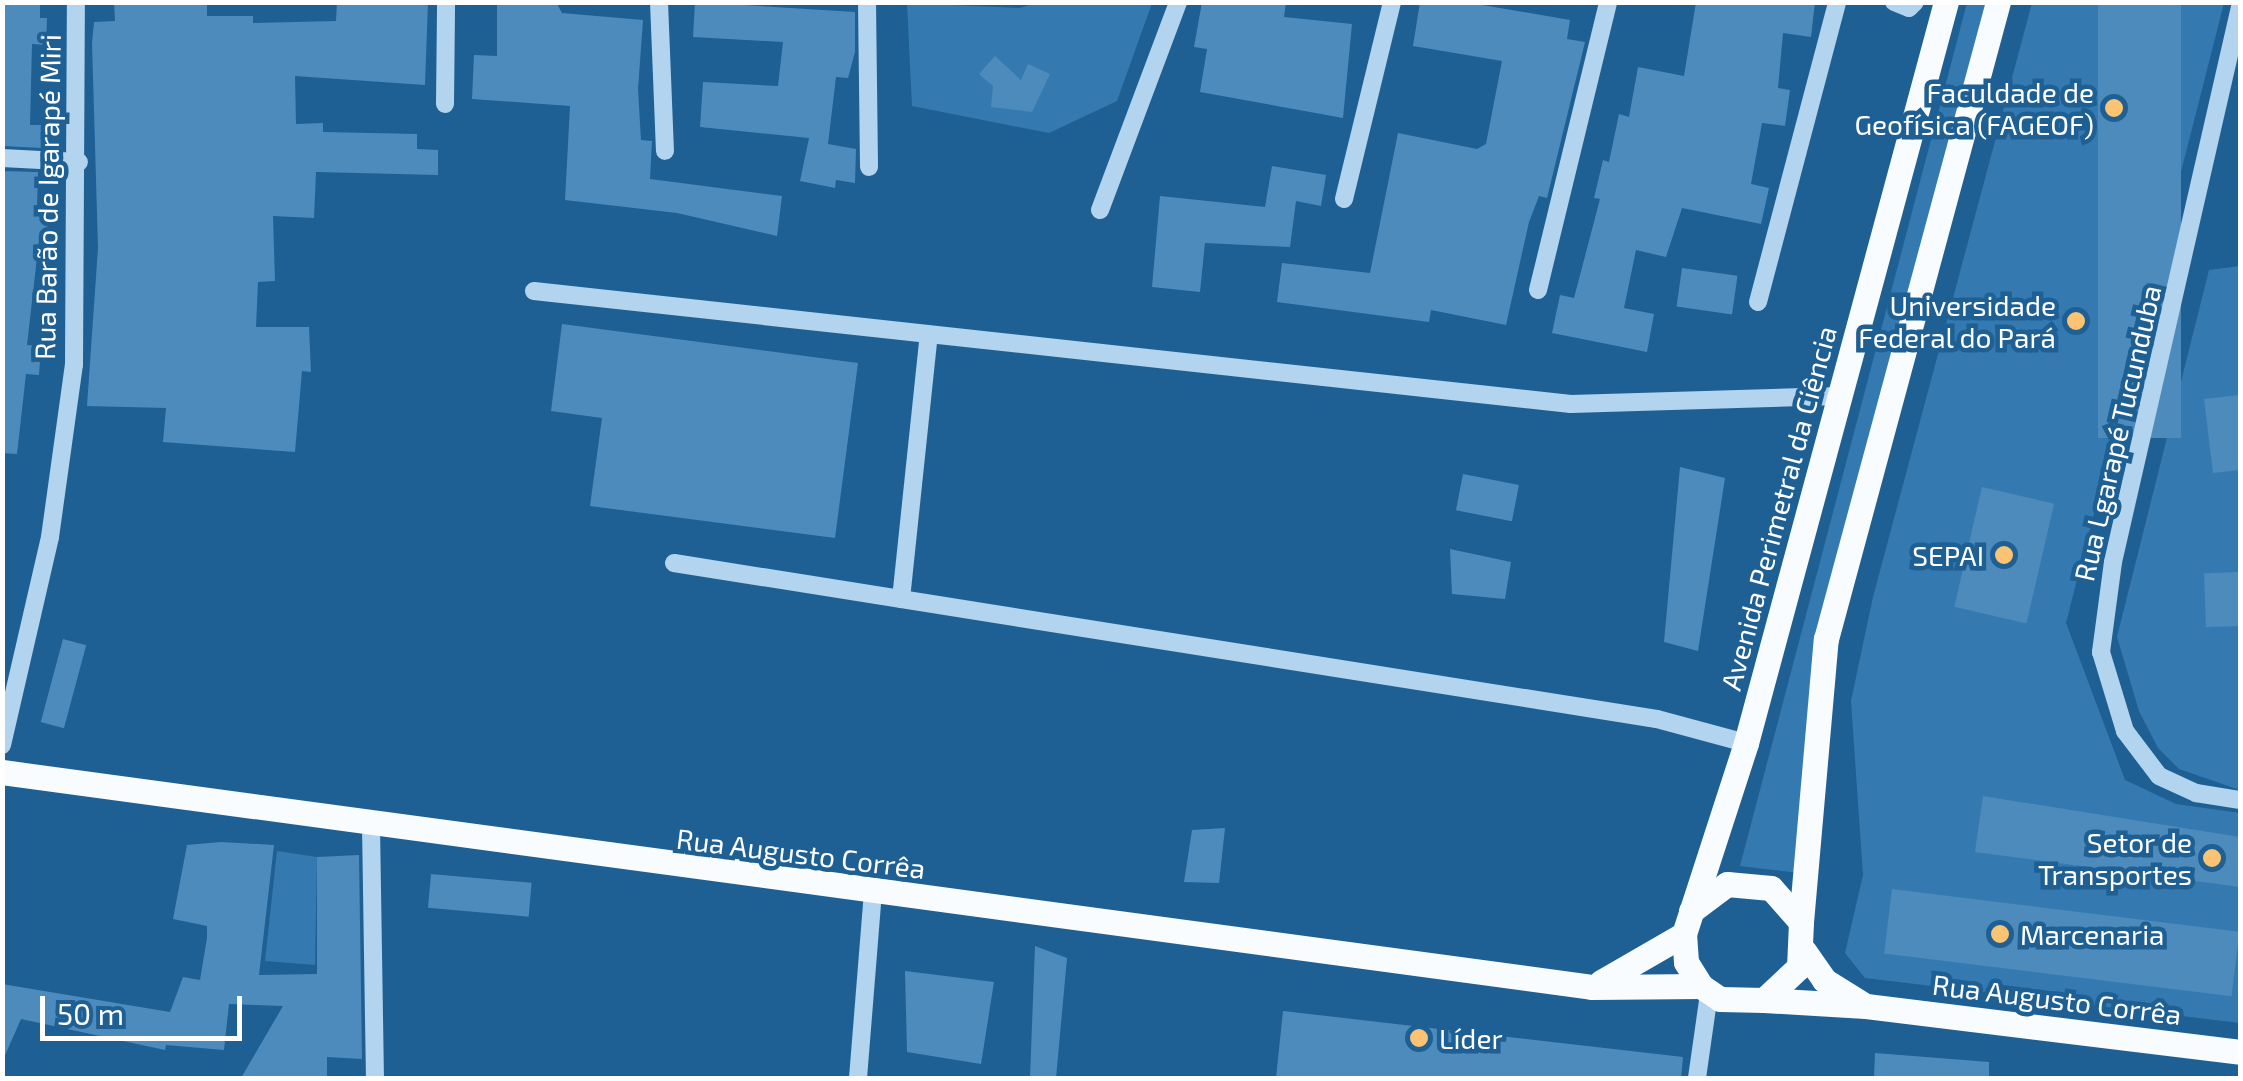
<!DOCTYPE html>
<meta charset="utf-8">
<style>
body{margin:0}
#map{position:relative;width:2243px;height:1081px;overflow:hidden;background:#1f6094;font-family:"Exo 2",sans-serif}
div>[style]{position:absolute}
.green>*{inset:0;background:#347ab1}
.building>*{inset:0;background:#4c8bbc;transform-origin:0 0}
.minor>*{height:18px;margin:-9px;padding:0 9px;transform-origin:9px;border-radius:9px;background:#b2d4ee}
.major>*{height:25px;margin:-12.5px;padding:0 12.5px;transform-origin:12.5px;border-radius:12.5px;background:#f9fcff}
.dots>*{width:28px;height:28px;translate:-50% -50%;box-sizing:border-box;border:5px solid #1f6094;border-radius:50%}
span{translate:-50% -50%;white-space:nowrap;text-align:center;line-height:1.15;-webkit-text-stroke:9px #1f6094;paint-order:stroke}
.poi-label{font-size:28px;color:#fff}
.right{translate:-100% -50%;text-align:right}
.left{translate:0 -50%;text-align:left}
.street-label{font-size:28px;color:#fff}
.frame{position:absolute;inset:0;border:5px solid #fff;pointer-events:none}
.scale{position:absolute;left:40px;top:996px;width:202px;height:45px;box-sizing:border-box;border:5px solid #fff;border-top:0;padding-left:12px;font-size:30px;line-height:35px;white-space:nowrap;color:#fff;-webkit-text-stroke:8px #1f6094;paint-order:stroke}
</style>
<div id="map">
<div class="green">
<i style="clip-path:polygon(1039px 2px,1152px 3px,1117px 101px,1049px 133px,912px 106px,907px 3px,1020px 8px)"></i>
<i style="clip-path:polygon(1967px 3px,1990px 3px,1820px 638px,1800px 873px,1740px 866px)"></i>
<i style="clip-path:polygon(2032px 3px,2224px 3px,2066px 623px,2125px 780px,2176px 804px,2240px 813px,2240px 1023px,1865px 978px,1845px 953px,1863px 875px,1851px 701px,1873px 597px)"></i>
<i style="clip-path:polygon(2240px 266px,2240px 790px,2179px 769px,2158px 748px,2139px 711px,2117px 637px,2209px 270px)"></i>
<i style="clip-path:polygon(277px 851px,317px 857px,315px 965px,265px 961px)"></i>
</div>
<div class="building">
<i style="clip-path:polygon(2px 2px,40px 2px,40px 18px,47px 18px,46px 45px,32px 44px,30px 125px,43px 125px,43px 148px,2px 146px)"></i>
<i style="clip-path:polygon(114px 2px,207px 2px,207px 16px,253px 16px,253px 23px,336px 21px,337px 2px,428px 2px,425px 85px,295px 76px,296px 124px,323px 123px,323px 132px,417px 134px,417px 149px,438px 150px,438px 175px,316px 172px,314px 218px,273px 216px,275px 281px,258px 282px,256px 327px,309px 327px,311px 372px,302px 371px,295px 452px,163px 442px,166px 408px,87px 406px,98px 248px,92px 43px,94px 22px,115px 21px)"></i>
<i style="clip-path:polygon(497px 2px,556px 2px,562px 13px,643px 20px,638px 89px,641px 140px,652px 141px,650px 179px,782px 196px,777px 236px,677px 213px,565px 200px,570px 106px,472px 99px,474px 55px,497px 56px)"></i>
<i style="clip-path:polygon(695px 2px,855px 12px,855px 52px,848px 78px,836px 77px,828px 144px,856px 149px,855px 183px,836px 180px,835px 188px,800px 181px,809px 138px,700px 127px,703px 82px,778px 86px,783px 42px,693px 37px)"></i>
<i style="clip-path:polygon(1202px 2px,1286px 2px,1284px 17px,1352px 24px,1343px 118px,1200px 92px,1207px 49px,1194px 47px)"></i>
<i style="clip-path:polygon(1420px 2px,1465px 2px,1570px 20px,1567px 39px,1585px 42px,1547px 198px,1539px 196px,1529px 222px,1506px 325px,1431px 310px,1429px 322px,1277px 302px,1282px 263px,1370px 273px,1398px 133px,1477px 149px,1486px 144px,1502px 61px,1413px 46px)"></i>
<i style="clip-path:polygon(1696px 2px,1815px 2px,1811px 37px,1783px 33px,1778px 88px,1790px 90px,1785px 126px,1762px 123px,1751px 184px,1769px 188px,1761px 224px,1682px 208px,1666px 257px,1636px 250px,1624px 308px,1654px 314px,1647px 352px,1552px 333px,1560px 295px,1574px 298px,1600px 199px,1594px 198px,1603px 160px,1609px 162px,1619px 114px,1629px 117px,1638px 67px,1684px 76px)"></i>
<i style="left:2098px;top:2px;width:83px;height:436px"></i>
<i style="clip-path:polygon(995px 56px,1021px 80px,1028px 64px,1050px 74px,1032px 112px,991px 107px,993px 86px,979px 74px)"></i>
<i style="clip-path:polygon(1272px 166px,1326px 175px,1321px 206px,1296px 201px,1290px 247px,1205px 243px,1200px 292px,1152px 287px,1160px 196px,1265px 207px)"></i>
<i style="clip-path:polygon(2px 171px,38px 172px,37px 208px,49px 209px,48px 231px,40px 231px,27px 345px,41px 346px,39px 375px,26px 374px,17px 454px,2px 453px)"></i>
<i style="left:1682px;top:268px;width:56px;height:39px;rotate:8deg"></i>
<i style="clip-path:polygon(562px 324px,858px 363px,835px 538px,590px 506px,602px 418px,551px 411px)"></i>
<i style="clip-path:polygon(2240px 395px,2240px 470px,2213px 473px,2204px 399px)"></i>
<i style="clip-path:polygon(1680px 467px,1725px 478px,1698px 651px,1664px 642px)"></i>
<i style="left:1463px;top:474px;width:57px;height:37px;rotate:11deg"></i>
<i style="left:1982px;top:487px;width:74px;height:123px;rotate:13deg"></i>
<i style="clip-path:polygon(1450px 549px,1511px 562px,1505px 599px,1452px 594px)"></i>
<i style="left:2238px;top:572px;width:54px;height:34px;rotate:88deg"></i>
<i style="left:63px;top:639px;width:24px;height:86px;rotate:15deg"></i>
<i style="clip-path:polygon(1983px 796px,2240px 837px,2240px 887px,1975px 852px)"></i>
<i style="clip-path:polygon(1225px 828px,1219px 883px,1184px 882px,1192px 830px)"></i>
<i style="clip-path:polygon(221px 842px,274px 845px,259px 975px,317px 974px,317px 857px,359px 855px,362px 1059px,327px 1057px,327px 1077px,241px 1078px,283px 1006px,229px 1004px,224px 1050px,166px 1045px,165px 1050px,21px 1019px,2px 1062px,2px 984px,170px 1012px,183px 977px,200px 980px,207px 938px,207px 926px,173px 919px,187px 845px)"></i>
<i style="left:431px;top:874px;width:101px;height:34px;rotate:5deg"></i>
<i style="left:1892px;top:889px;width:350px;height:65px;rotate:7deg"></i>
<i style="clip-path:polygon(1035px 946px,1067px 958px,1056px 1078px,1030px 1078px)"></i>
<i style="clip-path:polygon(905px 971px,994px 982px,981px 1064px,907px 1052px)"></i>
<i style="clip-path:polygon(1283px 1011px,1683px 1057px,1681px 1078px,1276px 1078px)"></i>
<i style="clip-path:polygon(1875px 1053px,1989px 1062px,1989px 1078px,1874px 1078px)"></i>
</div>
<div class="minor">
<i style="left:659px;top:2px;width:149px;rotate:87.7deg"></i>
<i style="left:867px;top:2px;width:165px;rotate:89.3deg"></i>
<i style="left:1894px;top:2px;width:16px;rotate:22deg"></i>
<i style="left:1909px;top:8px;width:8px;rotate:-45deg"></i>
<i style="left:2240px;top:7px;width:569px;rotate:102.89deg"></i>
<i style="left:2113px;top:562px;width:91px;rotate:97.6deg"></i>
<i style="left:2101px;top:652px;width:83px;rotate:73.1deg"></i>
<i style="left:2125px;top:731px;width:56px;rotate:52.9deg"></i>
<i style="left:2159px;top:776px;width:41px;rotate:24.7deg"></i>
<i style="left:2196px;top:793px;width:45px;rotate:9deg"></i>
<i style="left:445px;top:104px;width:102px;rotate:-89.4deg"></i>
<i style="left:2px;top:158px;width:77px;rotate:3deg"></i>
<i style="left:1344px;top:199px;width:203px;rotate:-76.3deg"></i>
<i style="left:1100px;top:210px;width:222px;rotate:-69.4deg"></i>
<i style="left:1538px;top:290px;width:296px;rotate:-76.3deg"></i>
<i style="left:534px;top:291px;width:1043px;rotate:6.22deg"></i>
<i style="left:1571px;top:404px;width:268px;rotate:-1.7deg"></i>
<i style="left:1758px;top:302px;width:310px;rotate:-75.2deg"></i>
<i style="left:674px;top:563px;width:995px;rotate:9.02deg"></i>
<i style="left:1657px;top:719px;width:92px;rotate:15.1deg"></i>
<i style="left:901px;top:599px;width:266px;rotate:-84deg"></i>
<i style="left:2px;top:745px;width:213px;rotate:-77deg"></i>
<i style="left:50px;top:537px;width:174px;rotate:-82.1deg"></i>
<i style="left:74px;top:365px;width:363px;rotate:-89.7deg"></i>
<i style="left:371px;top:826px;width:252px;rotate:89.1deg"></i>
<i style="left:858px;top:1078px;width:186px;rotate:-85.4deg"></i>
<i style="left:1697px;top:1078px;width:85px;rotate:-81.9deg"></i>
</div>
<div class="major">
<i style="left:2px;top:772px;width:1604px;rotate:7.7deg"></i>
<i style="left:1592px;top:987px;width:109px;rotate:-0.5deg"></i>
<i style="left:1691px;top:911px;width:45px;rotate:-36.9deg"></i>
<i style="left:1727px;top:884px;width:44px;rotate:5.2deg"></i>
<i style="left:1771px;top:888px;width:45px;rotate:48.6deg"></i>
<i style="left:1801px;top:922px;width:45px;rotate:92.5deg"></i>
<i style="left:1799px;top:967px;width:48px;rotate:136.7deg"></i>
<i style="left:1764px;top:1000px;width:44px;rotate:-178.7deg"></i>
<i style="left:1720px;top:999px;width:23px;rotate:-146deg"></i>
<i style="left:1701px;top:986px;width:28px;rotate:-122deg"></i>
<i style="left:1686px;top:962px;width:28px;rotate:-94deg"></i>
<i style="left:1684px;top:934px;width:201px;rotate:-72deg"></i>
<i style="left:1746px;top:743px;width:768px;rotate:-74.9deg"></i>
<i style="left:1801px;top:922px;width:284px;rotate:-85deg"></i>
<i style="left:1826px;top:639px;width:660px;rotate:-74.89deg"></i>
<i style="left:1804px;top:951px;width:35px;rotate:55deg"></i>
<i style="left:1824px;top:980px;width:44px;rotate:31.9deg"></i>
<i style="left:1601px;top:982px;width:96px;rotate:-30deg"></i>
<i style="left:1764px;top:1000px;width:102px;rotate:3.4deg"></i>
<i style="left:1866px;top:1006px;width:377px;rotate:7deg"></i>
</div>
<div class="dots">
<i style="left:2114px;top:108px;background:#fcc472"></i>
<i style="left:2076px;top:321px;background:#fcc472"></i>
<i style="left:2004px;top:555px;background:#fcc472"></i>
<i style="left:2212px;top:858px;background:#fcc472"></i>
<i style="left:2000px;top:934px;background:#fcc472"></i>
<i style="left:1419px;top:1038px;background:#fcc472"></i>
</div>
<div class="poi-label">
<span class="right" style="left:2094px;top:108px">Faculdade de<br>Geofísica (FAGEOF)</span>
<span class="right" style="left:2056px;top:321px">Universidade<br>Federal do Pará</span>
<span class="right" style="left:1984px;top:555px">SEPAI</span>
<span class="right" style="left:2192px;top:858px">Setor de<br>Transportes</span>
<span class="left" style="left:2020px;top:934px">Marcenaria</span>
<span class="left" style="left:1439px;top:1038px">Líder</span>
</div>
<div class="street-label">
<span style="left:47px;top:197px;rotate:-89deg">Rua Barão de Igarapé Miri</span>
<span style="left:2117px;top:433px;rotate:-77deg">Rua Lgarapé Tucunduba</span>
<span style="left:1778px;top:508px;rotate:-75deg">Avenida Perimetral da Ciência</span>
<span style="left:801px;top:853px;rotate:7deg">Rua Augusto Corrêa</span>
<span style="left:2057px;top:999px;rotate:7deg">Rua Augusto Corrêa</span>
</div>
<div class="frame"></div>
<div class="scale">50 m</div>
</div>
